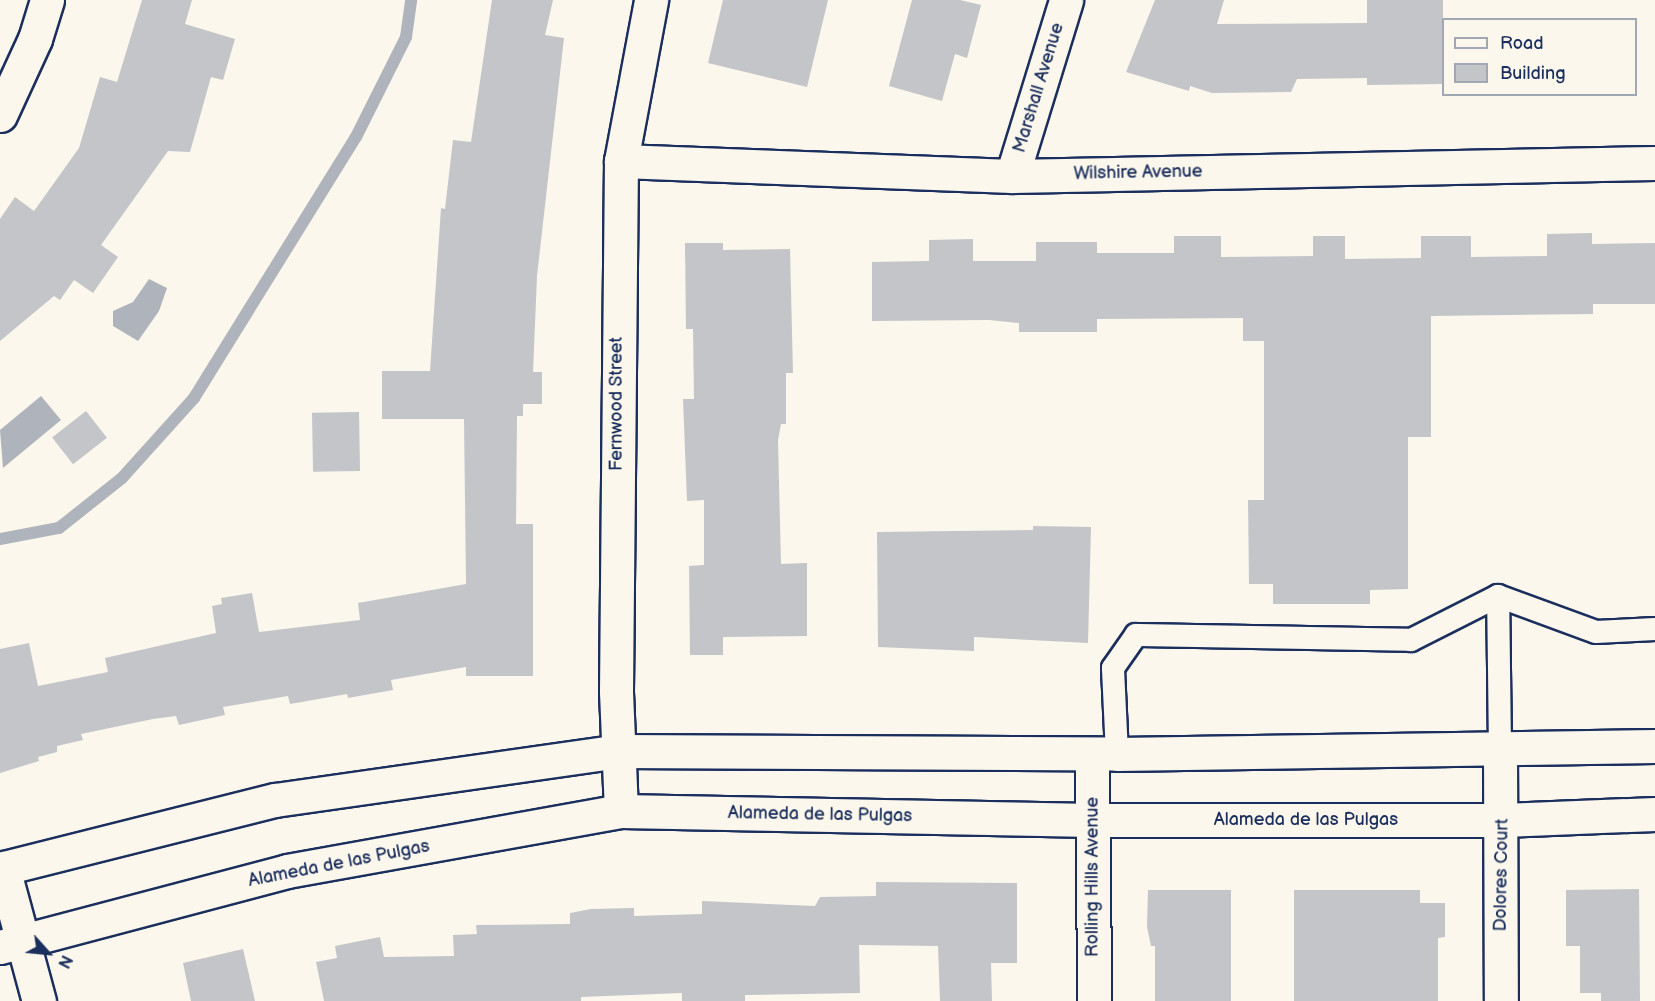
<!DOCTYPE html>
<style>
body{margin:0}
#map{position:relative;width:1655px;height:1001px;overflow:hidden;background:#fbf7ec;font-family:"Balsamiq Sans",sans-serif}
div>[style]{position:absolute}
.water>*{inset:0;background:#afb3bb}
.stream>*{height:12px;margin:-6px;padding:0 6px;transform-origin:6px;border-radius:6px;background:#afb3bb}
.building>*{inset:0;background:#c3c5c9;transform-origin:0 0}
.roads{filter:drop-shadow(2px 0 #1b2f5e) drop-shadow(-2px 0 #1b2f5e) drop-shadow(0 2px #1b2f5e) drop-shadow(0 -2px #1b2f5e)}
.service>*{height:22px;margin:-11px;padding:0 11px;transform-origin:11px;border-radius:11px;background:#fbf7ec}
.minor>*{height:33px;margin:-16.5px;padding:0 16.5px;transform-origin:16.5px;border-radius:16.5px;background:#fbf7ec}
.secondary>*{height:33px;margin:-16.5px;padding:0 16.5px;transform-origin:16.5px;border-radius:16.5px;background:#fbf7ec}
span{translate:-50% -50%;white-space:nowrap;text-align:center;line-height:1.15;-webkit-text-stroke:6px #fbf7ec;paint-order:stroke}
.street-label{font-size:18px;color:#1b2f5e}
.legend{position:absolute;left:1442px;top:18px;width:195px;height:78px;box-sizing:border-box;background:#fbf7ec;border:2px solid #a1a7b3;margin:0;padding:8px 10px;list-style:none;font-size:18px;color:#1b2f5e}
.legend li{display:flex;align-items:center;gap:12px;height:30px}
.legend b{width:30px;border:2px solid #a1a7b3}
.north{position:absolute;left:18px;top:923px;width:60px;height:60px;-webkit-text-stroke:4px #fbf7ec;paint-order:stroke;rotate:117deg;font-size:16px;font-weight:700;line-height:24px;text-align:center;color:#1b2f5e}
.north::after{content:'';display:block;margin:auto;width:21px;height:27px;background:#1b2f5e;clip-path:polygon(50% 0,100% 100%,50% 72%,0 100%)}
</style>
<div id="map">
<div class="water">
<i style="clip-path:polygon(149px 279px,167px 288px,159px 311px,138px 341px,113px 326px,113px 311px,133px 302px)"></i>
<i style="clip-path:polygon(41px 396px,61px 420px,3px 468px,0 430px)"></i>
</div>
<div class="stream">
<i style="left:0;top:539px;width:60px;rotate:-10.6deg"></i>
<i style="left:59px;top:528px;width:80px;rotate:-38.4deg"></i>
<i style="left:122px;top:478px;width:108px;rotate:-48deg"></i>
<i style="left:194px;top:398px;width:307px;rotate:-58.2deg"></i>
<i style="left:356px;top:137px;width:112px;rotate:-63.4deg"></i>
<i style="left:406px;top:37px;width:37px;rotate:-82deg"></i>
</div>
<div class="building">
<i style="clip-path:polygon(142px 0,192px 0,185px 24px,235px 39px,223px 80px,211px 77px,190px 152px,168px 151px,101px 245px,118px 257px,93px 293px,74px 280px,60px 300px,54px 296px,0 341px,0 219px,15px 197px,34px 211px,79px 148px,100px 77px,117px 82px)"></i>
<i style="clip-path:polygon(492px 0,553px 0,545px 35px,564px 38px,537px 276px,533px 372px,542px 372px,542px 404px,523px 404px,523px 416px,517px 416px,516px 524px,533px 524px,533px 676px,466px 676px,466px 667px,391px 680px,393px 690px,348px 698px,347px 694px,290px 704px,288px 696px,223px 707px,225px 715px,179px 725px,176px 716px,153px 719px,81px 734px,83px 740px,57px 746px,57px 752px,38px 757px,39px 761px,0 773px,0 649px,29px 643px,38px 686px,108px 672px,105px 658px,216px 633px,212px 606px,222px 604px,221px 598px,252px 593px,259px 632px,360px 620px,358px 603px,466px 584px,464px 419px,382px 419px,382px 371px,430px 371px,441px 208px,445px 209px,453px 140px,471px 142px)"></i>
<i style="clip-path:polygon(723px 0,828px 0,807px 87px,708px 63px)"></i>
<i style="clip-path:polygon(912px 0,960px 0,981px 5px,967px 58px,955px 54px,942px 101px,889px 86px)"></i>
<i style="clip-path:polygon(1155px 0,1224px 0,1217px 24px,1367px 23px,1367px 0,1443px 0,1443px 84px,1367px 85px,1367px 78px,1297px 79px,1291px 92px,1212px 93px,1190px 86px,1189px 91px,1126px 72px)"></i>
<i style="clip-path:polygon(1592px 233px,1592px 244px,1655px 243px,1655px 304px,1593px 304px,1593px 314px,1431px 316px,1431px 437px,1408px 437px,1408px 589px,1370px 590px,1370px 604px,1273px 604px,1273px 584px,1249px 584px,1248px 500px,1264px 500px,1264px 341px,1243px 341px,1243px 318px,1097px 319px,1097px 332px,1019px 332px,1019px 323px,989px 320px,872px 321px,872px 262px,929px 261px,929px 240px,973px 239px,973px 261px,1036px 261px,1036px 242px,1097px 242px,1097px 253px,1174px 253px,1174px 236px,1221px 236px,1221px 257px,1313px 256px,1313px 236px,1345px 236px,1345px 259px,1421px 258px,1421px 236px,1471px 236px,1471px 257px,1547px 256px,1547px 234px)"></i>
<i style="clip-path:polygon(685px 243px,723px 243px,723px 250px,790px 249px,793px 373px,786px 373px,786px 424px,781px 424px,778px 440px,781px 564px,807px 563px,807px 636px,723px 637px,723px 655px,690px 655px,689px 566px,704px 565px,704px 500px,687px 501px,683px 399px,694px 399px,693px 329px,686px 329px)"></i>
<i style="left:86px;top:411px;width:34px;height:43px;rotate:52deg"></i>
<i style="left:359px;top:412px;width:59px;height:47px;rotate:89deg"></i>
<i style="clip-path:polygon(1033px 526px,1091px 527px,1088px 643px,974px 637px,974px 651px,878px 647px,877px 532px,1033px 530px)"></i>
<i style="clip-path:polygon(876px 882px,1017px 883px,1017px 963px,991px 963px,992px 1001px,940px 1001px,938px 946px,859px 945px,860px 993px,745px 995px,745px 1001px,682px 1001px,682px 993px,581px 997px,581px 1001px,324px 1001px,316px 962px,337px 958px,335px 946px,380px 937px,384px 957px,454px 956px,453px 935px,477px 934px,476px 925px,570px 924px,570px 913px,591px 909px,634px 908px,634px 916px,702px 914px,702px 901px,815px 906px,820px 897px,876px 896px)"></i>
<i style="clip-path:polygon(1639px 889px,1640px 1001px,1601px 1001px,1601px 993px,1580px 993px,1580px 946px,1566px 946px,1566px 890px)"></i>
<i style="clip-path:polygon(1148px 890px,1231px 890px,1231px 1001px,1155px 1001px,1155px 946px,1151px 946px,1147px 927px)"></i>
<i style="clip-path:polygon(1294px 890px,1420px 890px,1420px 903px,1445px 903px,1445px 937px,1438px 938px,1438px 1001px,1294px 1001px)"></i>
<i style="clip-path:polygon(243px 949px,255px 1001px,191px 1001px,183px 963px)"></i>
</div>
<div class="roads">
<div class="service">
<i style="left:1500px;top:750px;width:154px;rotate:-90.7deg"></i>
<i style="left:1498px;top:596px;width:104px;rotate:20.2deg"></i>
<i style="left:1596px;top:632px;width:59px;rotate:-2.9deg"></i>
<i style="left:1117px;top:754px;width:86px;rotate:-92.7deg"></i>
<i style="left:1113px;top:668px;width:40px;rotate:-55.1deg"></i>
<i style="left:1136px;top:635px;width:275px;rotate:1deg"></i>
<i style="left:1411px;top:640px;width:97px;rotate:-26.8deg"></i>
</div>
<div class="minor">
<i style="left:0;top:115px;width:84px;rotate:-65.3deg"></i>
<i style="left:35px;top:39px;width:41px;rotate:-72.9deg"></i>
<i style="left:621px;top:161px;width:391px;rotate:2.2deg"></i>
<i style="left:1012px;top:176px;width:643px;rotate:-1.16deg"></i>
<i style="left:1012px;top:176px;width:184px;rotate:-72.9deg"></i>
<i style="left:1500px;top:750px;width:251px;rotate:89.8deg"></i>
<i style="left:1092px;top:754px;width:247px;rotate:89.5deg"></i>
<i style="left:621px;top:811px;width:120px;rotate:-92.4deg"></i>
<i style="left:616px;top:691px;width:530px;rotate:-89.46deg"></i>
<i style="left:621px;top:161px;width:164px;rotate:-79.4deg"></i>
<i style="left:3px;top:868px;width:138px;rotate:74.9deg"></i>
</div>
<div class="secondary">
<i style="left:0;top:869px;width:284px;rotate:-14.1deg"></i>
<i style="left:275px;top:800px;width:346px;rotate:-8.1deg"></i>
<i style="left:618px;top:751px;width:499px;rotate:0.3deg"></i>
<i style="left:1117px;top:754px;width:538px;rotate:-0.85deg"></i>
<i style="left:0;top:947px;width:297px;rotate:-14.8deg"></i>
<i style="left:287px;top:871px;width:339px;rotate:-10.2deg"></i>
<i style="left:621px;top:811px;width:472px;rotate:1.1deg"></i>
<i style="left:1093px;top:820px;width:410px"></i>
<i style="left:1503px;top:820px;width:152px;rotate:-2.3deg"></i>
</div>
</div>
<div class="street-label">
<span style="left:1039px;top:88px;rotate:-73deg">Marshall Avenue</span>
<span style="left:1138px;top:173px;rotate:-1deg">Wilshire Avenue</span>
<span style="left:617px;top:404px;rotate:-90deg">Fernwood Street</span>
<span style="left:820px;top:815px;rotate:1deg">Alameda de las Pulgas</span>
<span style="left:1306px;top:820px">Alameda de las Pulgas</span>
<span style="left:339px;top:864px;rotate:-11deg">Alameda de las Pulgas</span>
<span style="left:1502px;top:875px;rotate:-89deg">Dolores Court</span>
<span style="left:1093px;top:877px;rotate:-90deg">Rolling Hills Avenue</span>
</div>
<ul class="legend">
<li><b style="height:8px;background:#fbf7ec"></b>Road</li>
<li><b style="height:16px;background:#c3c5c9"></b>Building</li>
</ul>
<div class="north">N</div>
</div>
